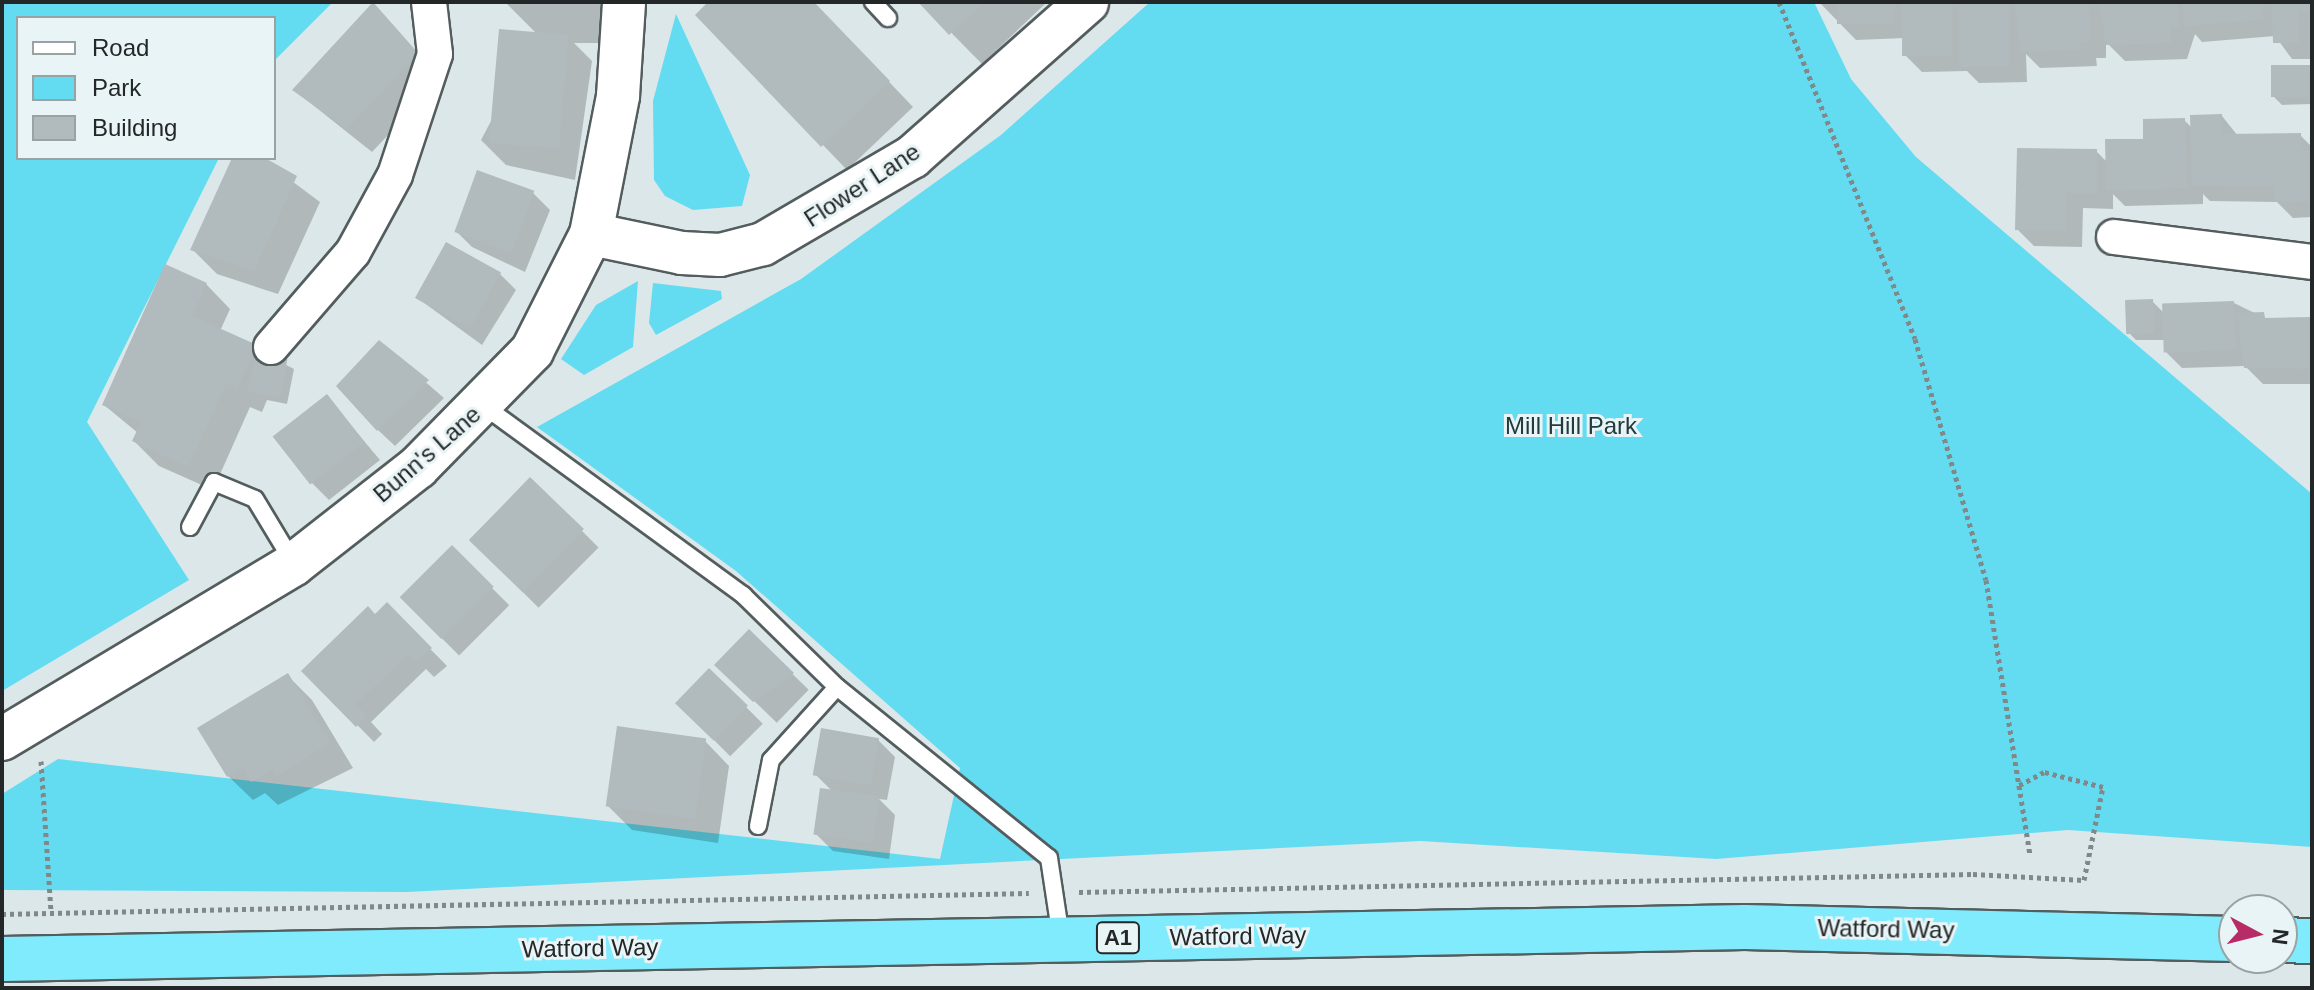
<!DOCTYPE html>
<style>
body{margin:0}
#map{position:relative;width:2314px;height:990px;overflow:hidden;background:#dce7e9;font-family:Arial,sans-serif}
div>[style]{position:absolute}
.green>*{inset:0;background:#63dcf1}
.shadow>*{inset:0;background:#0003;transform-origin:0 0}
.building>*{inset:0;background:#b1bbbd;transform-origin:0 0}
.path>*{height:5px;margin-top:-2.5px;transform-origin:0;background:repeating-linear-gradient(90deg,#808889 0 4px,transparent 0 8px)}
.roads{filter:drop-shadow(2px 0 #545d5e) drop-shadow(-2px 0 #545d5e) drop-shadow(0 2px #545d5e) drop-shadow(0 -2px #545d5e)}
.service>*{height:16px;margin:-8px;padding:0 8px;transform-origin:8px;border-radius:8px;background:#fff}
.minor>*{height:34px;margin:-17px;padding:0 17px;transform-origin:17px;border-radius:17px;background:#fff}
.tertiary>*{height:42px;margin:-21px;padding:0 21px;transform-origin:21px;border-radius:21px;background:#fff}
.trunk>*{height:44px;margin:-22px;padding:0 22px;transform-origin:22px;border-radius:22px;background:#80ebfc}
span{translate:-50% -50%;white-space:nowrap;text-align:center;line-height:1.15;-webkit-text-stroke:6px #e9f4f6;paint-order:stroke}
.shield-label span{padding:2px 6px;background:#e9f4f6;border:2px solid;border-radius:6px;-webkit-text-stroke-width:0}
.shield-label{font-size:22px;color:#232727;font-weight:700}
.street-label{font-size:24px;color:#232727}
.park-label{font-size:24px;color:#233b3f}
.frame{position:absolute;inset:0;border:4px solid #232727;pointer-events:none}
.legend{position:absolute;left:16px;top:16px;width:260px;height:144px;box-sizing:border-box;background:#e9f4f6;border:2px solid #9aa2a3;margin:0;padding:10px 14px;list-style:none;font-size:24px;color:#232727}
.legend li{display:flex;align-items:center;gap:16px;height:40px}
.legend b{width:40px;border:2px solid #9aa2a3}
.north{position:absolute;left:2218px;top:894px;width:80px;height:80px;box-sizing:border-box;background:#e9f4f6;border:2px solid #9aa2a3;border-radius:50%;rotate:97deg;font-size:22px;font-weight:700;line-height:32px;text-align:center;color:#232727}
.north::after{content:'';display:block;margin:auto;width:28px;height:36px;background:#b72c66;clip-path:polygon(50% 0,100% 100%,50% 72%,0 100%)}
</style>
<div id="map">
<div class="green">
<i style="clip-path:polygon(2px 2px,333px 2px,274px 61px,274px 18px,18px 18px,18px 158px,219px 158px,87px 422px,189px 580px,2px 691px)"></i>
<i style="clip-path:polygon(1150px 2px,1814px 2px,1851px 79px,1916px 157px,2312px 494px,2312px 847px,2068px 830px,1716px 859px,1421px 841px,407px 892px,2px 890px,2px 794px,58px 759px,940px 859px,960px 768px,736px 571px,537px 427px,801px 279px,1001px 135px)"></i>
<i style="clip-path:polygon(676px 14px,750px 175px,742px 206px,693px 210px,665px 196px,654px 180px,653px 101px)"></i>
<i style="clip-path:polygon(638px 281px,633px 347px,584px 375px,561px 359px,596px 305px)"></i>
<i style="clip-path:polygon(653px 283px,721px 291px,722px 299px,656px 335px,649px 323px)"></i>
</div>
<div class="shadow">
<i style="clip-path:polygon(505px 2px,612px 2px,616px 43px,574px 43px,592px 61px,575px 180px,506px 165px,481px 140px,537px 34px)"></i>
<i style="clip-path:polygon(711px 2px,813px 2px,913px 107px,847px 170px,698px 15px)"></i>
<i style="clip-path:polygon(921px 2px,1047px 2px,982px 64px)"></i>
<i style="clip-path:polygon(1819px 2px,2312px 2px,2312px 59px,2292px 59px,2275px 36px,2202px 42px,2195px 34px,2187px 59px,2125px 61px,2106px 42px,2106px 58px,2096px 58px,2097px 66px,2040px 68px,2026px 54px,2027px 82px,1979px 83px,1967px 71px,1922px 72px,1905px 55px,1905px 38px,1856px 40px)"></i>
<i style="clip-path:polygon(374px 5px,441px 79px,372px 152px,294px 90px)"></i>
<i style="clip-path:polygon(2312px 67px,2312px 104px,2282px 105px,2274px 97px)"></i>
<i style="clip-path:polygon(2222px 116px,2238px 136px,2300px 135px,2312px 147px,2312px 217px,2293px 218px,2277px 202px,2210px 201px,2203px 194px,2203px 204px,2125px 206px,2113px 194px,2113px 209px,2083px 208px,2082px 247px,2034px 246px,2017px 229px,2096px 151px,2108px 163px,2184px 120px,2192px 128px)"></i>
<i style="clip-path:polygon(235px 158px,261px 158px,320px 202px,278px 294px,217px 274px,193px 250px)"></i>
<i style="clip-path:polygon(533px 193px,550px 210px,525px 272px,472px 247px,455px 230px)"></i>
<i style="clip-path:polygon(500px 274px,516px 290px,482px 345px,416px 297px)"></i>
<i style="clip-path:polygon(206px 284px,230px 309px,220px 331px,294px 369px,287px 404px,267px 400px,262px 412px,250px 407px,213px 490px,159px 466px,134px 441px,138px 433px,104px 405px)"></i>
<i style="clip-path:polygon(2152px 301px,2164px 313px,2234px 303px,2269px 320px,2312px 319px,2312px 384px,2263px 384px,2245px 366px,2182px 368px,2165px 351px,2165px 340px,2136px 340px,2128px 332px)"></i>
<i style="clip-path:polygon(379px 342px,444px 398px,395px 446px,378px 430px)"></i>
<i style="clip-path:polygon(327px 397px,380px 460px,329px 500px,312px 483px)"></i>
<i style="left:530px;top:479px;width:97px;height:85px;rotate:45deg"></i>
<i style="left:452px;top:548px;width:81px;height:71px;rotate:45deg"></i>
<i style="clip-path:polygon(387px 605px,447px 666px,434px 677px,426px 669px,371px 722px,382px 734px,374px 742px,304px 671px)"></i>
<i style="left:749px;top:632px;width:83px;height:46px;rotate:44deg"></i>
<i style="left:709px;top:670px;width:76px;height:46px;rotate:45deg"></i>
<i style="clip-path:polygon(287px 675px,312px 700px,353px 768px,278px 805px,265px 793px,253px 800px,228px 776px)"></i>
<i style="clip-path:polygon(878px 740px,895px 757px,887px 800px,879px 799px,895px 815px,889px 859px,833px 851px,816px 834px,833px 792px,815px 774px)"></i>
<i style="clip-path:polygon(705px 741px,729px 766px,718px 843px,632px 830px,608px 806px)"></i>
</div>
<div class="building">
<i style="clip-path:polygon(373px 2px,418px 53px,347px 129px,292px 90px)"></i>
<i style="clip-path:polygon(708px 2px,814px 2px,890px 81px,821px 147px,695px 15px)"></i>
<i style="clip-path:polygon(918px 2px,984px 2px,949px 35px)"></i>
<i style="left:1837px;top:2px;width:58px;height:22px"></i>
<i style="left:1902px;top:2px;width:50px;height:54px"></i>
<i style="left:1959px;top:2px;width:50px;height:65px"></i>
<i style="clip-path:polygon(2015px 2px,2089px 2px,2090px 42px,2080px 42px,2081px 50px,2021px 52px)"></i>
<i style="clip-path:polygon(2099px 2px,2178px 2px,2179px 27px,2170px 27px,2171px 43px,2106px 45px)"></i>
<i style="clip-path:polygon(2183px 2px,2263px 2px,2263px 19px,2184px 26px)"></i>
<i style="clip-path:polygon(2272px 2px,2312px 2px,2312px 11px,2298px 11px,2299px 43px,2273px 43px)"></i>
<i style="left:499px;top:29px;width:70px;height:114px;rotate:5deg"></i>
<i style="left:2312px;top:65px;width:32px;height:41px;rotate:90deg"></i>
<i style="clip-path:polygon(2222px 114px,2223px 134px,2301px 133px,2301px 150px,2312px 150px,2312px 201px,2275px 202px,2274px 186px,2192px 185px,2190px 115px)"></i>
<i style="clip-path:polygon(2185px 118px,2187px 188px,2106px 190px,2105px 139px,2143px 139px,2143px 119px)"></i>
<i style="clip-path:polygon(2017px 148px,2097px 149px,2097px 193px,2067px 193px,2066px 231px,2015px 230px)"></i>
<i style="clip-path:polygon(232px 158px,265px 158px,297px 176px,254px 271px,190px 250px)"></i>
<i style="left:477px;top:170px;width:61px;height:66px;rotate:20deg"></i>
<i style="left:446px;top:242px;width:63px;height:64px;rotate:29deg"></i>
<i style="clip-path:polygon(165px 264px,207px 283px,192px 316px,257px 345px,237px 389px,226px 384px,188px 467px,132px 441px,141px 422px,102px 405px)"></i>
<i style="left:2153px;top:299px;width:34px;height:28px;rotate:88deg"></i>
<i style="left:2234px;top:301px;width:49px;height:72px;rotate:88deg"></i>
<i style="clip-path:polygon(2264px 312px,2265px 318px,2312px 317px,2312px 369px,2244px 368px,2237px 313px)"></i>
<i style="clip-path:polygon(379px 340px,429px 380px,377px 431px,336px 386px)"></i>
<i style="left:255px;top:353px;width:33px;height:39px;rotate:11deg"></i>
<i style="left:327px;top:394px;width:61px;height:69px;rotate:52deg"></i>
<i style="left:530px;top:477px;width:75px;height:88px;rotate:44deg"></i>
<i style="left:452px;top:545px;width:59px;height:74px;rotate:45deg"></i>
<i style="clip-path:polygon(387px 602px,432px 648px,416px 662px,408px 654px,356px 704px,367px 716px,356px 727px,301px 671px,368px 606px,375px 614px)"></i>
<i style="clip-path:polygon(749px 629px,794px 673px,753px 702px,714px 665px)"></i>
<i style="left:709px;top:668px;width:54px;height:49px;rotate:44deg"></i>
<i style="clip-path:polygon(288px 673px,330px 743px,277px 776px,273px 769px,251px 782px,243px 767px,227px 777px,197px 728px)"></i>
<i style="left:617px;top:726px;width:90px;height:81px;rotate:8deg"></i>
<i style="left:821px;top:728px;width:59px;height:48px;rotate:10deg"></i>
<i style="left:820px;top:788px;width:60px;height:47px;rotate:8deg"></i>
</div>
<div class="path">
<i style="left:1779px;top:2px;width:363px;rotate:68deg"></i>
<i style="left:1915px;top:339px;width:251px;rotate:73.6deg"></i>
<i style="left:1986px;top:580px;width:278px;rotate:80.9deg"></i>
<i style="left:41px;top:761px;width:151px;rotate:86.2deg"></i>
<i style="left:1079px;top:892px;width:894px;rotate:-1.15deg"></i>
<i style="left:1973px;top:874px;width:111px;rotate:3.1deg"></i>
<i style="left:2084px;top:880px;width:95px;rotate:-78.5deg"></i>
<i style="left:2103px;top:787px;width:61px;rotate:-165.7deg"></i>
<i style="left:2044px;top:772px;width:30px;rotate:152deg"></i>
<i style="left:2px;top:914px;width:1027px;rotate:-1.17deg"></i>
</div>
<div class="roads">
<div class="service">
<i style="left:873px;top:2px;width:22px;rotate:47deg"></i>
<i style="left:484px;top:406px;width:321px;rotate:36.1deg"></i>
<i style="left:743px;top:595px;width:132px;rotate:44.4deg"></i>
<i style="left:190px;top:527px;width:51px;rotate:-61.9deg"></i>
<i style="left:214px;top:482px;width:44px;rotate:22.5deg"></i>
<i style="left:255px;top:499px;width:74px;rotate:58.9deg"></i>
<i style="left:758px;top:826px;width:67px;rotate:-78.9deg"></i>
<i style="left:771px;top:760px;width:98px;rotate:-47.9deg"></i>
<i style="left:837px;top:687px;width:272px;rotate:38.9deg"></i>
<i style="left:1049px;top:858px;width:80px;rotate:81.4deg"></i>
</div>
<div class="minor">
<i style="left:2114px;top:237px;width:200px;rotate:7.2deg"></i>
<i style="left:271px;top:347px;width:125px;rotate:-49.2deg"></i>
<i style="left:353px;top:252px;width:88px;rotate:-61.4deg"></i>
<i style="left:395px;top:175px;width:127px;rotate:-71.7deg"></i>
<i style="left:435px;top:54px;width:52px;rotate:-96.6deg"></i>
</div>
<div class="tertiary">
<i style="left:591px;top:234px;width:93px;rotate:11.8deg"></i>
<i style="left:682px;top:253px;width:38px;rotate:3deg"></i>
<i style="left:720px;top:255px;width:44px;rotate:-14.3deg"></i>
<i style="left:763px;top:244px;width:173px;rotate:-30.3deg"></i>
<i style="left:912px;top:157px;width:234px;rotate:-41.5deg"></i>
<i style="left:2px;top:739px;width:340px;rotate:-30.9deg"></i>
<i style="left:294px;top:564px;width:157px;rotate:-38deg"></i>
<i style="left:418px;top:467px;width:163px;rotate:-45.5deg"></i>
<i style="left:532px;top:351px;width:131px;rotate:-63.2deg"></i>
<i style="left:591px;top:234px;width:141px;rotate:-78.9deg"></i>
<i style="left:618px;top:96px;width:94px;rotate:-86.3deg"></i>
</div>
<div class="trunk">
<i style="left:2282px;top:940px;width:30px;rotate:2deg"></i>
<i style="left:2px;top:959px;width:1743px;rotate:-1.05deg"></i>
<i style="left:1745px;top:927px;width:489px;rotate:1.4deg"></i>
</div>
</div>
<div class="shield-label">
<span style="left:1118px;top:938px">A1</span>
</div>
<div class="street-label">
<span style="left:862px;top:185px;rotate:-33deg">Flower Lane</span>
<span style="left:427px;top:454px;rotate:-41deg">Bunn's Lane</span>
<span style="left:1886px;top:929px;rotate:1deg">Watford Way</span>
<span style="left:1238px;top:936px;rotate:-1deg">Watford Way</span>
<span style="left:590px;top:948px;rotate:-1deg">Watford Way</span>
</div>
<div class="park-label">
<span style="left:1571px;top:426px">Mill Hill Park</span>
</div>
<div class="frame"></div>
<ul class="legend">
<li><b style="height:10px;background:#fff"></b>Road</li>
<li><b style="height:22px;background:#63dcf1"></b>Park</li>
<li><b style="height:22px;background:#b1bbbd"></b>Building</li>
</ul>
<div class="north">N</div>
</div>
